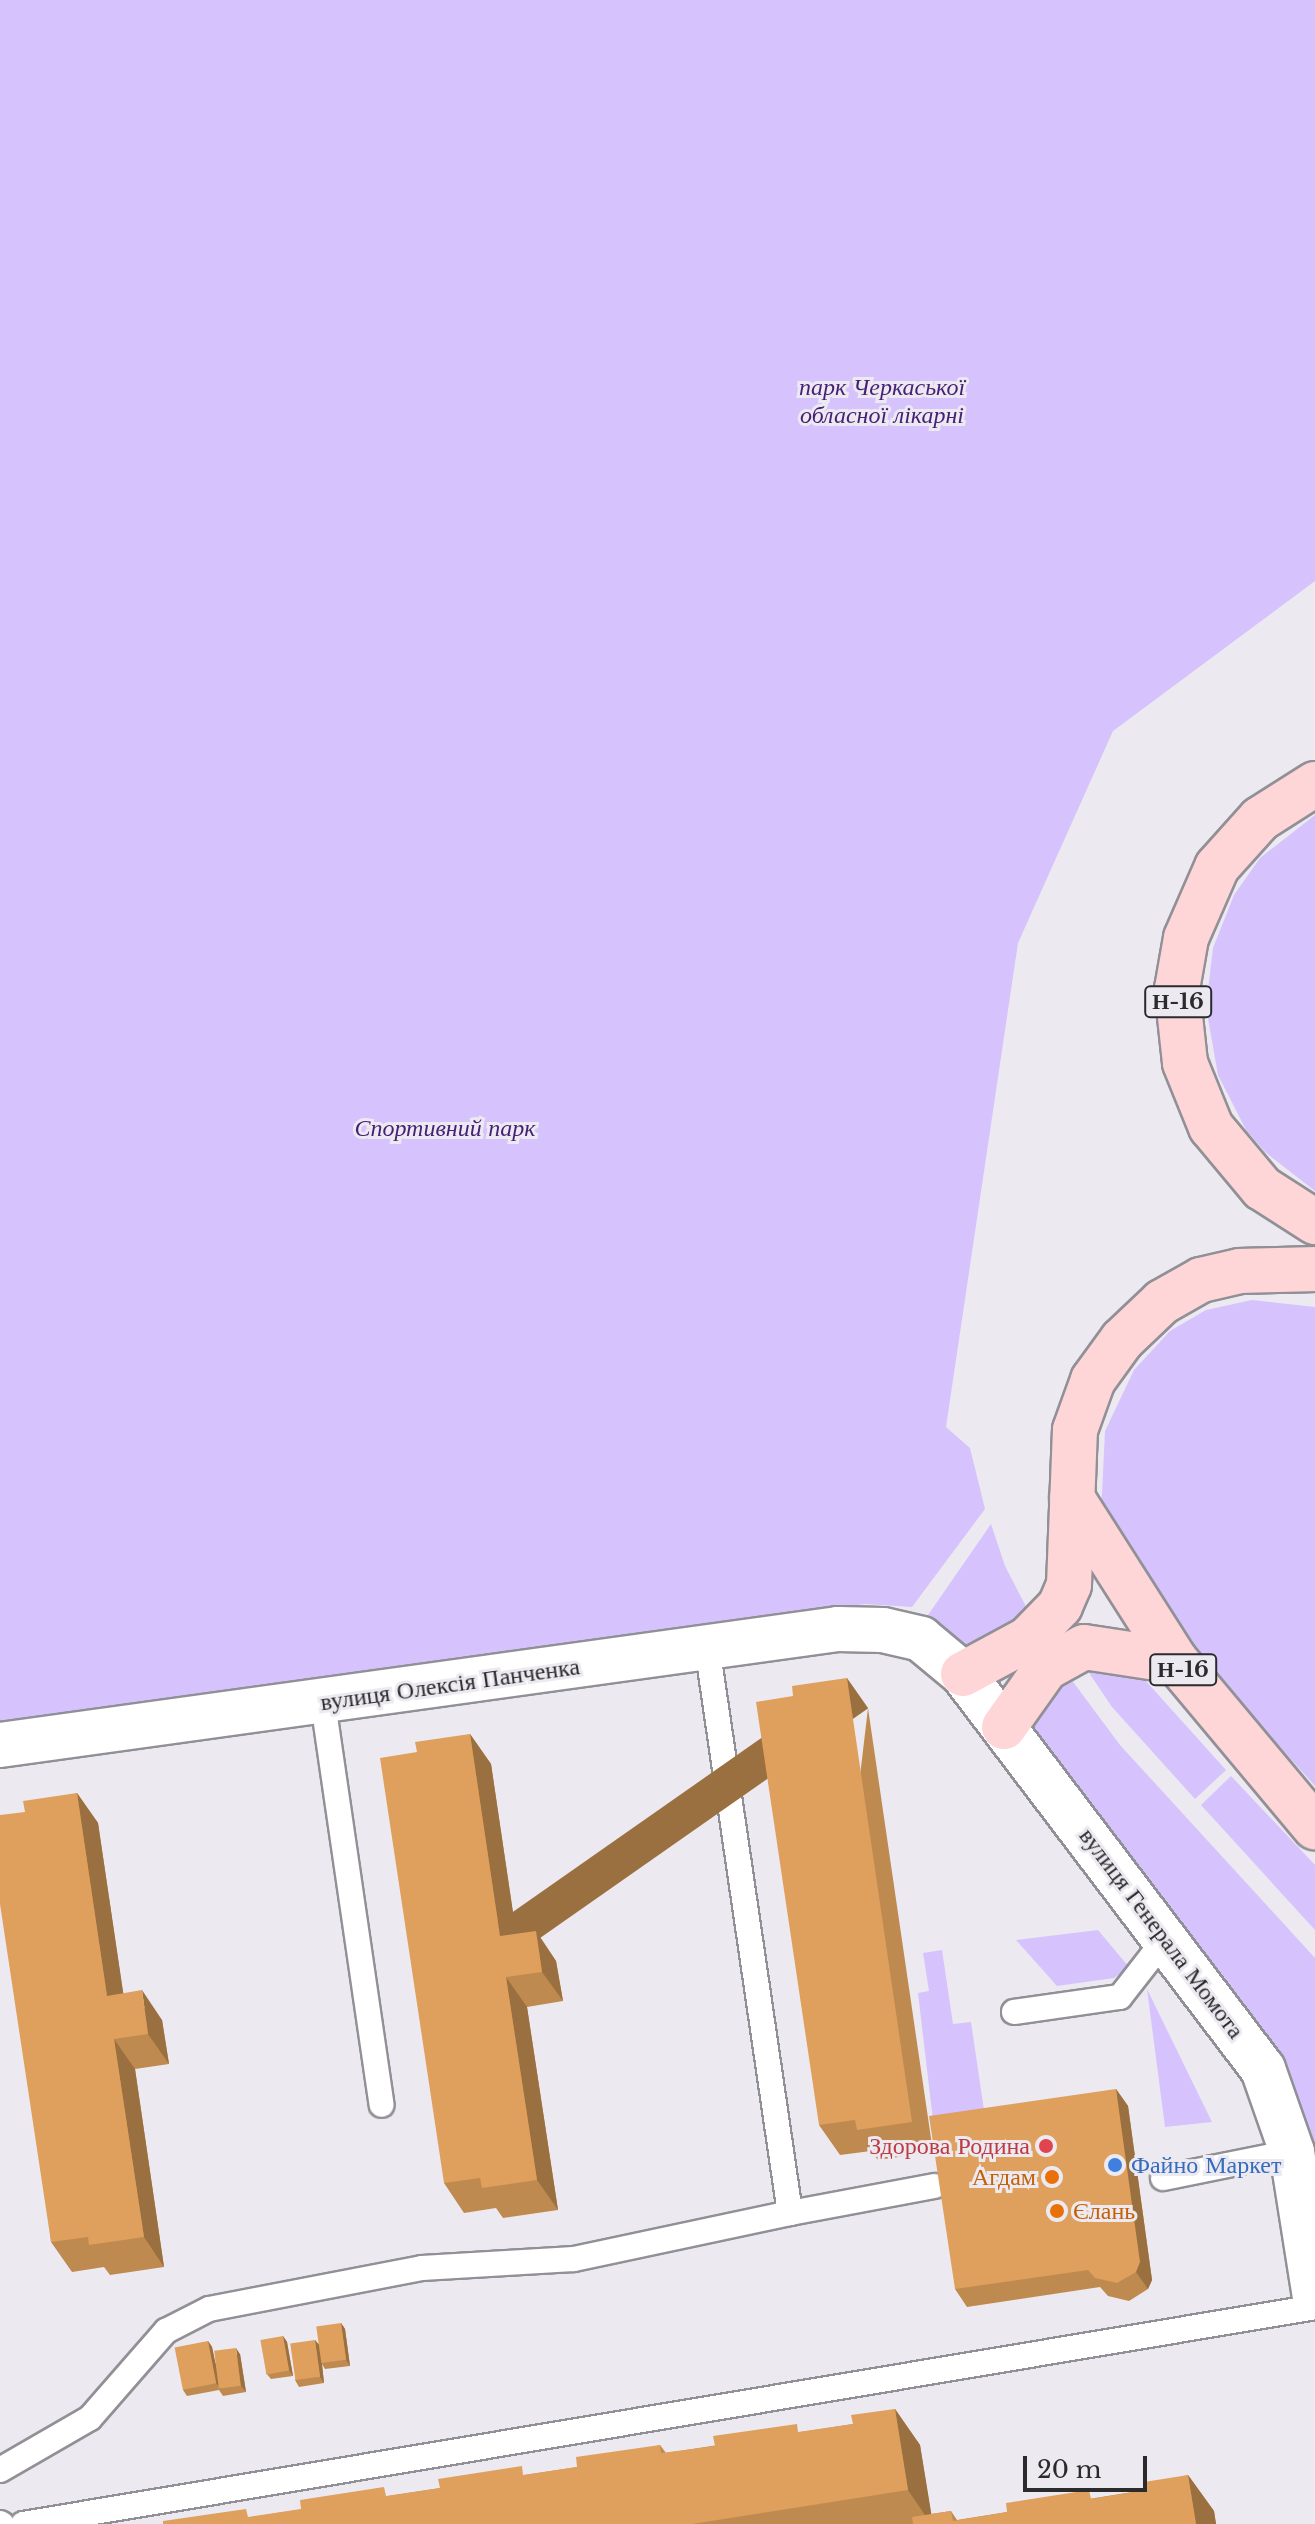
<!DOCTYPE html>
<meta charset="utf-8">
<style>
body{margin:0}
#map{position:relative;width:1315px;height:2524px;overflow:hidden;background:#eceaf0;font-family:"Libre Baskerville",serif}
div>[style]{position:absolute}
.green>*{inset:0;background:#d6c3fd}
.roads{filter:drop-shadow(2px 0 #919096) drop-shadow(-2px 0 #919096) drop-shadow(0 2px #919096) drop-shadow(0 -2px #919096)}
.lane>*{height:24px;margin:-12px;padding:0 12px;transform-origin:12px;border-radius:12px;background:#fff}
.secondary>*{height:44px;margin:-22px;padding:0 22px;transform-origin:22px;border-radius:22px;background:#fff}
.primary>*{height:44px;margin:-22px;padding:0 22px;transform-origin:22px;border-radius:22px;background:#fed6d7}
.wall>*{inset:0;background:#bf8a4f}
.shaded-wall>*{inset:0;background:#9b7040;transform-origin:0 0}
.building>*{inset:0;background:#dea05c;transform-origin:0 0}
.dots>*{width:22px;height:22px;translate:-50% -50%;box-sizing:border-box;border:4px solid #eceaf0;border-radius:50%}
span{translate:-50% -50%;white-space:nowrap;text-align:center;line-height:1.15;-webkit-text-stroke:6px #eceaf0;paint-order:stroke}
.shield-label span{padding:2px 6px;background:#eceaf0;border:2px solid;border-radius:6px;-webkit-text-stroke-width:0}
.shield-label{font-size:22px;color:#2b2a2d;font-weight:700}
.park-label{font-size:24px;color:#461f77;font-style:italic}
.street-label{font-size:24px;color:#2b2a2d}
.health-label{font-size:24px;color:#be3a42}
.right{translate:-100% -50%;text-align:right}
.shop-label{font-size:24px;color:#366cbe}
.left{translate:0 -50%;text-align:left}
.food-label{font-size:24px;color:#c56008}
.scale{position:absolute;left:1023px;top:2456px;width:124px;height:36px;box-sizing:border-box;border:4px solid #2b2a2d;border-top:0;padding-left:10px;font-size:24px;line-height:28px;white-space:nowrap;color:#2b2a2d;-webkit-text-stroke:6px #eceaf0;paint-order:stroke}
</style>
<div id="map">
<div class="green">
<i style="clip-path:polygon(0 0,1315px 0,1315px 581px,1113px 731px,1018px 943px,946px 1427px,970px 1448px,985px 1509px,912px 1607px,865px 1604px,0 1731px)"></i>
<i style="clip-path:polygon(1315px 815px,1315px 1191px,1265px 1152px,1246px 1130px,1218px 1075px,1206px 1007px,1213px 948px,1234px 895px,1260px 858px)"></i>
<i style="clip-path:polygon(1252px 1300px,1315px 1307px,1315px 1786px,1167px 1622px,1101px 1514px,1105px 1431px,1134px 1370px,1170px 1331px,1206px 1310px)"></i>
<i style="clip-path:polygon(991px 1524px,1005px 1566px,1032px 1618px,979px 1652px,961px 1646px,928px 1615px)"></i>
<i style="clip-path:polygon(1083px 1664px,1136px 1670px,1226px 1770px,1195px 1799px,1112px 1707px)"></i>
<i style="clip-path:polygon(1065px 1671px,1120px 1745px,1315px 1958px,1315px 2178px,1030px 1738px,1030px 1698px)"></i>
<i style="clip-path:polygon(1231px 1776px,1315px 1865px,1315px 1930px,1201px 1805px)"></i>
<i style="clip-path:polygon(1098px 1930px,1129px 1967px,1114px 1978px,1057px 1986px,1016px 1940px)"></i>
<i style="clip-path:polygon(942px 1950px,953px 2024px,971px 2022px,984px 2110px,934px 2129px,918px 1993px,929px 1991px,923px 1953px)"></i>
<i style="clip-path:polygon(1147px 1989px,1212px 2122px,1165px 2127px)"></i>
</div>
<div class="roads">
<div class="lane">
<i style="left:323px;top:1703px;width:406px;rotate:81.7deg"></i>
<i style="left:1014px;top:2012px;width:107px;rotate:-8.1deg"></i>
<i style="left:1120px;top:1997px;width:75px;rotate:-52.1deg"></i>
<i style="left:1163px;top:2178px;width:132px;rotate:-11.4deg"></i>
<i style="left:790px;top:2213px;width:147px;rotate:-10.6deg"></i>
<i style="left:0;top:2470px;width:104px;rotate:-30deg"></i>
<i style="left:90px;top:2418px;width:116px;rotate:-48.9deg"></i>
<i style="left:166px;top:2331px;width:48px;rotate:-27.1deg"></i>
<i style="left:209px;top:2309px;width:217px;rotate:-10.9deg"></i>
<i style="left:422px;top:2268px;width:152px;rotate:-3.4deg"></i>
<i style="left:574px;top:2259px;width:221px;rotate:-12deg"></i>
<i style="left:790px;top:2213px;width:573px;rotate:-98.33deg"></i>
<i style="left:0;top:2523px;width:2px;rotate:27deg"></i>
<i style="left:23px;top:2524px;width:1310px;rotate:-9.53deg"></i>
</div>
<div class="secondary">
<i style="left:0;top:1745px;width:846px;rotate:-7.88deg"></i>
<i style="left:838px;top:1629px;width:45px;rotate:1.3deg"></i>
<i style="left:883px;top:1630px;width:39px;rotate:13deg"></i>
<i style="left:921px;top:1639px;width:55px;rotate:39.8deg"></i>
<i style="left:963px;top:1674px;width:496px;rotate:52.8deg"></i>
<i style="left:1263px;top:2069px;width:88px;rotate:70.7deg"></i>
<i style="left:1292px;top:2152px;width:147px;rotate:81deg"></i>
</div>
<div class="primary">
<i style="left:1315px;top:784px;width:65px;rotate:147.5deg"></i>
<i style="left:1260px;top:819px;width:64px;rotate:131.9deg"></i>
<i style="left:1217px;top:867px;width:77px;rotate:113.6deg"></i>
<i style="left:1186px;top:938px;width:52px;rotate:100deg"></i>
<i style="left:1177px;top:989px;width:74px;rotate:83.8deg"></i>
<i style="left:1185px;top:1063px;width:69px;rotate:67.9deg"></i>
<i style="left:1211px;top:1127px;width:80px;rotate:50.1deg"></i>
<i style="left:1262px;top:1188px;width:63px;rotate:32.7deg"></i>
<i style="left:1072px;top:1498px;width:193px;rotate:57.5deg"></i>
<i style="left:1176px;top:1661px;width:217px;rotate:50.1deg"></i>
<i style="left:963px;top:1674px;width:74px;rotate:-28.3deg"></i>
<i style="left:1028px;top:1639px;width:46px;rotate:-45.9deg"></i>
<i style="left:1060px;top:1606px;width:23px;rotate:-67deg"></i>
<i style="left:1069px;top:1585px;width:155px;rotate:-87.8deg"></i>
<i style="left:1075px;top:1430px;width:53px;rotate:-70.2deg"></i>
<i style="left:1093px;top:1380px;width:49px;rotate:-54.1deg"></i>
<i style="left:1122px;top:1340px;width:55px;rotate:-43.5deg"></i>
<i style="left:1162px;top:1302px;width:45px;rotate:-29.4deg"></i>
<i style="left:1201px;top:1280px;width:40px;rotate:-13deg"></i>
<i style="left:1240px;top:1271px;width:75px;rotate:-1.5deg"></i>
<i style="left:1004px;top:1727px;width:72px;rotate:-54.6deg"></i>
<i style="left:1046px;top:1668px;width:43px;rotate:-28.9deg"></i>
<i style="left:1084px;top:1647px;width:93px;rotate:8.7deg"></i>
</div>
</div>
<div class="wall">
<i style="clip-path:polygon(868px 1708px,933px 2152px,878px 2160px,871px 2151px,840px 2155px,819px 2125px)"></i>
<i style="clip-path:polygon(470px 1734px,491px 1764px,516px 1934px,536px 1931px,556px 1961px,563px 2001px,527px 2007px,558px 2210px,503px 2218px,496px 2208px,464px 2213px,444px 2183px)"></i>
<i style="clip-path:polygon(77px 1793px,98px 1823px,123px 1993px,162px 2020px,169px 2064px,135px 2069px,164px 2267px,110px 2275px,104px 2267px,72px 2272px,51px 2242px,25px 1812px)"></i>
<i style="clip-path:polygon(1116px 2089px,1128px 2106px,1152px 2280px,1148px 2289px,1129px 2301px,1108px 2296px,1100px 2287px,967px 2307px,955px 2289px)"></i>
<i style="clip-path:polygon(341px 2323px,345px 2329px,350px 2366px,325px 2369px,322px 2364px,324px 2383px,299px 2387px,295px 2380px,315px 2340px,318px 2344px)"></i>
<i style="clip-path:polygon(283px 2336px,287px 2342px,293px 2376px,271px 2379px,266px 2373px)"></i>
<i style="clip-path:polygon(208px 2341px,212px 2347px,215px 2363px,240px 2354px,246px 2392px,223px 2396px,219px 2390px,187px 2396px,183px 2390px)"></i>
<i style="clip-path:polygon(895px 2409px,920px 2445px,931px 2514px,951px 2511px,957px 2520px,1145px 2490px,1188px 2475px,1214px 2511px,1216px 2524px,163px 2524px,252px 2517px,577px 2467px,660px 2445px,666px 2453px,853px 2424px)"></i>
</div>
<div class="shaded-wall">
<i style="left:847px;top:1678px;width:37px;height:449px;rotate:55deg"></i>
<i style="clip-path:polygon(470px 1734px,491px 1764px,521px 1966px,500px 1936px)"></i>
<i style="clip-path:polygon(77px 1793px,98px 1823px,128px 2025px,107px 1996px)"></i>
<i style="clip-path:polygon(536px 1931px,556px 1961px,563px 2001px,542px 1972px)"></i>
<i style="clip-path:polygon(506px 1977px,527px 2007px,558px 2210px,537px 2180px)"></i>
<i style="clip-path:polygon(142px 1990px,162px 2020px,169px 2064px,148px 2034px)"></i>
<i style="clip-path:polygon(114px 2039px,135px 2069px,164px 2267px,144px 2237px)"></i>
<i style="clip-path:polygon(1116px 2089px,1128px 2106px,1152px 2280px,1148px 2289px,1136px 2272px)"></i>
<i style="clip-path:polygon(341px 2323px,345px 2329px,350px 2366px,346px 2360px)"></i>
<i style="clip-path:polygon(283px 2336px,287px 2342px,293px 2376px,289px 2370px)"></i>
<i style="clip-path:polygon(315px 2340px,320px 2346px,324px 2383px,320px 2377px)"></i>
<i style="clip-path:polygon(208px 2341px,212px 2347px,221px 2389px,216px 2383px)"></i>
<i style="clip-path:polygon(236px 2348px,240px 2354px,246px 2392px,241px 2386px)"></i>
<i style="clip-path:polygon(895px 2409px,920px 2445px,933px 2524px,931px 2524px,908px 2490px)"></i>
<i style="clip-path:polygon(1188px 2475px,1214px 2511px,1216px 2524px,1196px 2524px)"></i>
</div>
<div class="building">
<i style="clip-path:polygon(847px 1678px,912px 2122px,857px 2130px,855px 2120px,819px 2125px,756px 1702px,793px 1696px,792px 1686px)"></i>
<i style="clip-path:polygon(470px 1734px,500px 1936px,536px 1931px,542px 1972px,506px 1977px,537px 2180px,482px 2188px,480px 2178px,444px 2183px,380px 1758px,417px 1752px,415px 1742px)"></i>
<i style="clip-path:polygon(77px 1793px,107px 1996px,142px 1990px,148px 2034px,114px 2039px,144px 2237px,89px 2245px,88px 2237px,51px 2242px,0 1904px,0 1815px,25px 1812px,23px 1801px)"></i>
<i style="clip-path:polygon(1116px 2089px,1140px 2262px,1136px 2272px,1117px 2283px,1095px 2278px,1088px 2270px,955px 2289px,929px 2116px)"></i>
<i style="left:341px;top:2323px;width:37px;height:25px;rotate:82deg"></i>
<i style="left:283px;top:2336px;width:35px;height:23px;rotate:80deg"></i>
<i style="left:315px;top:2340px;width:37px;height:25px;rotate:82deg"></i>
<i style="left:208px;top:2341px;width:43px;height:34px;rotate:79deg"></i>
<i style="left:236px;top:2348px;width:38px;height:22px;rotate:83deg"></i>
<i style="clip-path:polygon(895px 2409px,908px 2490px,692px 2524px,163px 2524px,163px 2521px,246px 2509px,248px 2517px,301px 2509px,300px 2500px,384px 2487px,386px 2496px,440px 2488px,438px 2479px,522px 2466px,523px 2475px,577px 2467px,576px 2457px,660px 2445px,661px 2453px,715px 2446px,713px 2436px,797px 2424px,798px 2432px,853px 2424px,851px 2415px)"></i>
<i style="clip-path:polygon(1188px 2475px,1196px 2524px,913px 2524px,912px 2517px,951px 2511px,953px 2521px,1007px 2512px,1006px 2503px,1089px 2490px,1091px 2499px,1145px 2490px,1144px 2482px)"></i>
</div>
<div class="dots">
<i style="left:1046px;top:2146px;background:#e0444e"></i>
<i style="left:1115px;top:2165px;background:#3f7fe0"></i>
<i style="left:1052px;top:2177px;background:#e8710a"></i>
<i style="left:1057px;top:2211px;background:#e8710a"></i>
</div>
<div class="shield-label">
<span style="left:1178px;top:1002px">Н-16</span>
<span style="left:1183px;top:1670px">Н-16</span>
</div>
<div class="park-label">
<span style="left:882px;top:401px">парк Черкаської<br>обласної лікарні</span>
<span style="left:445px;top:1128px">Спортивний парк</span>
</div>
<div class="street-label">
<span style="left:450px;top:1684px;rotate:-8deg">вулиця Олексія Панченка</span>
<span style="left:1162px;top:1933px;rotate:53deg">вулиця Генерала Момота</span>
</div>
<div class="health-label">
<span class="right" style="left:1030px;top:2146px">Здорова Родина</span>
</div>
<div class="shop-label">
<span class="left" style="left:1131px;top:2165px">Файно Маркет</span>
</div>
<div class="food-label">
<span class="right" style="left:1036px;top:2177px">Агдам</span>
<span class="left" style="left:1073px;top:2211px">Єлань</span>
</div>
<div class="scale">20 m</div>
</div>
